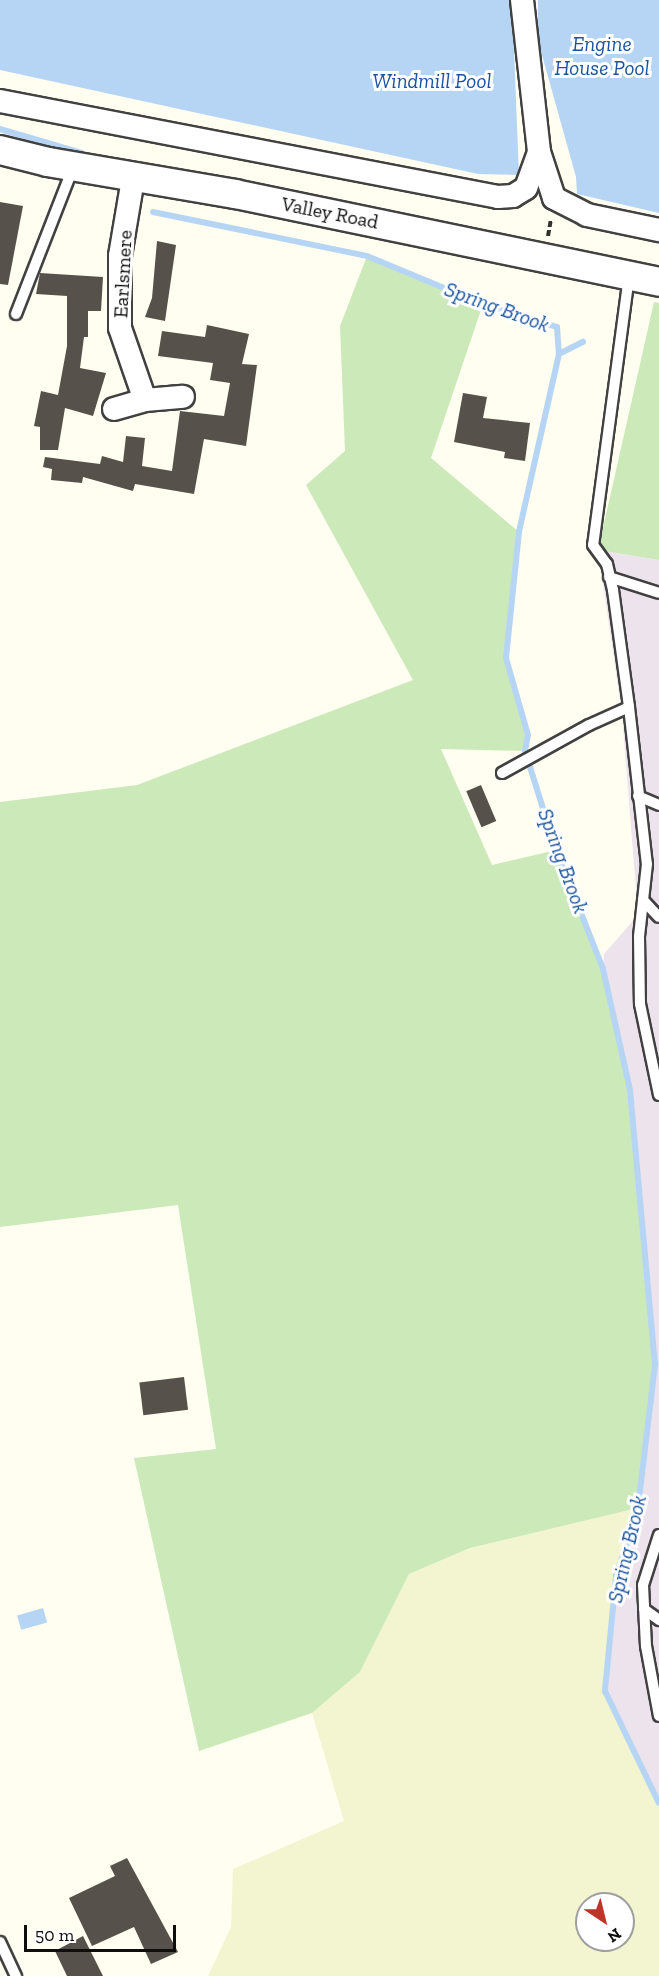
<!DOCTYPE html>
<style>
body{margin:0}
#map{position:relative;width:659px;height:1976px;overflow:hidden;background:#fffef0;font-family:"Zilla Slab",serif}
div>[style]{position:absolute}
.industrial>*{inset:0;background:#ede3ed}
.farmland>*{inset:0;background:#f3f5d0}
.green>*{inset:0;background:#cce9ba}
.water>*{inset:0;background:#b6d5f5;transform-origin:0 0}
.stream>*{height:6px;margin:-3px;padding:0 3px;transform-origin:3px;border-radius:3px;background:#b6d5f5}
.building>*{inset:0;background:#57514b;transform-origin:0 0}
.path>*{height:4px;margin-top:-2px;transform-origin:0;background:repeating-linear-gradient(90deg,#303030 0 6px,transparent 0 9px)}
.roads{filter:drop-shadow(2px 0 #414141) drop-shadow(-2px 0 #414141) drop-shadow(0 2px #414141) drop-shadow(0 -2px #414141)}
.service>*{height:10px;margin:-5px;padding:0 5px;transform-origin:5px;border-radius:5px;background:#fff}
.minor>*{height:22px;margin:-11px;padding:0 11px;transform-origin:11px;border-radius:11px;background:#fff}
.tertiary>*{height:28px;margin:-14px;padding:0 14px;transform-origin:14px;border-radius:14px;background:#fff}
span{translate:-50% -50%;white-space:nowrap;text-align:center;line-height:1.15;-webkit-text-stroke:6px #fff;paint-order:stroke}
.street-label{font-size:20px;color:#0e0e0e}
.water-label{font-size:21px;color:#19539f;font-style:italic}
.north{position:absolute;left:575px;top:1892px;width:60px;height:60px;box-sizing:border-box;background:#fff;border:2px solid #9f9f9f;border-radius:50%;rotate:145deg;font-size:16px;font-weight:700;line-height:24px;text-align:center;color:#0e0e0e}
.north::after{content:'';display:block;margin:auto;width:21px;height:27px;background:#bd3428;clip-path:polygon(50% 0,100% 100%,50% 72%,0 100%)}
.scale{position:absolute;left:24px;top:1925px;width:152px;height:27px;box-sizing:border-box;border:3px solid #0e0e0e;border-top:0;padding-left:8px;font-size:18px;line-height:21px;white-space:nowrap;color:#0e0e0e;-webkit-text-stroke:4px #fff;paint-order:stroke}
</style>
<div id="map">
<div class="industrial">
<i style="clip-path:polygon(598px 550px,659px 560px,659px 1803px,605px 1691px,616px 1576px,638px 1508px,639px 1196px,630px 1090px,603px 969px,604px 954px,638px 915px,622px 714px)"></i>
</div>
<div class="farmland">
<i style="clip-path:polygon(evenodd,638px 1508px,616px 1576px,605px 1691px,659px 1803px,659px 1976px,208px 1976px,231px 1927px,233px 1869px,344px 1821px,312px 1713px,360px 1672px,409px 1574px,470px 1548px,638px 1508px,587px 1904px,623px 1904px,623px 1940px,587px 1940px,587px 1904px)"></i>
</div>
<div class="green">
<i style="clip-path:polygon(367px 256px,483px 304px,431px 458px,519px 532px,506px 658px,528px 735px,525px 751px,441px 749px,492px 865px,556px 850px,587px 920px,603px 969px,630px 1090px,655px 1365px,638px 1508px,470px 1548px,409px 1574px,360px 1672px,312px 1713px,199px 1751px,134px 1458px,216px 1449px,178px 1205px,0 1227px,0 802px,137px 785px,413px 680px,306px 485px,345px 451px,340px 326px)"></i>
<i style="clip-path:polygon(654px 302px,659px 303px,659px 560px,598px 550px)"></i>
</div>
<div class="water">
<i style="clip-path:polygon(0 0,512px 0,519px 175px,478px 174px,0 70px)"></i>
<i style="clip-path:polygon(538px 0,659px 0,659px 213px,577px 194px,576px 177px,538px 41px)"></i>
<i style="left:43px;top:1608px;width:15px;height:27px;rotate:74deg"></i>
</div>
<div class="stream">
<i style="left:0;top:129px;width:85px;rotate:16.3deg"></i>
<i style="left:153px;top:212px;width:218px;rotate:11.6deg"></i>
<i style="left:367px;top:256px;width:126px;rotate:22.5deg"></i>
<i style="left:483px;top:304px;width:77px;rotate:17.3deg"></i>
<i style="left:557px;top:327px;width:27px;rotate:86deg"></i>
<i style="left:559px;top:354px;width:182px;rotate:102.7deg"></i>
<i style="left:519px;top:532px;width:127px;rotate:95.9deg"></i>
<i style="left:506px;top:658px;width:80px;rotate:74.1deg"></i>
<i style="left:528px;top:735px;width:16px;rotate:101deg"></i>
<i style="left:525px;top:751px;width:104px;rotate:72.6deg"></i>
<i style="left:556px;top:850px;width:128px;rotate:68.4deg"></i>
<i style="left:603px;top:969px;width:124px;rotate:77.4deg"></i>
<i style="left:630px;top:1090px;width:276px;rotate:84.8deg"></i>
<i style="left:655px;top:1365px;width:144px;rotate:96.8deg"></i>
<i style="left:638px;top:1508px;width:71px;rotate:107.9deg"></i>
<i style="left:616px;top:1576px;width:116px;rotate:95.5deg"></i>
<i style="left:605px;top:1691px;width:124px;rotate:64.3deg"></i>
<i style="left:559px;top:354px;width:27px;rotate:-27deg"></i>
</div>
<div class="building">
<i style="clip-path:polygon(0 202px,23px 206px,8px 285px,0 284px)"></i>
<i style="clip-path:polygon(157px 241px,176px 245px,165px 321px,145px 317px,152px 298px)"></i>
<i style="clip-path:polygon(40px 273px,103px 277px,101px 311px,88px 311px,88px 337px,84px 337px,80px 368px,106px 373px,93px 416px,65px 408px,58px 450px,40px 450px,40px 427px,34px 426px,41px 391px,58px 395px,67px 346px,67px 296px,36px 294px)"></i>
<i style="clip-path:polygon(207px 325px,249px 334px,242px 364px,257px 365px,246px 446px,204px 439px,194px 494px,135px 484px,133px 491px,83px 477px,82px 483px,51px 480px,52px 469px,43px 467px,45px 457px,100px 464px,102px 456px,123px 462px,126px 436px,145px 438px,142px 466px,172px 471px,180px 411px,224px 416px,230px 383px,210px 380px,213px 363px,158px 356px,162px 331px,205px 337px)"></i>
<i style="clip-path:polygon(463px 393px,487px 397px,483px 418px,530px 423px,525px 461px,504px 458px,505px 452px,454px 442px)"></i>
<i style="left:481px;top:785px;width:39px;height:16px;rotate:67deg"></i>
<i style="left:184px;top:1377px;width:33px;height:45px;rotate:83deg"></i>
<i style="clip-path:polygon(127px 1858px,178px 1952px,151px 1964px,134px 1927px,92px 1946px,69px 1898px,115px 1876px,110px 1866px)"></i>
<i style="clip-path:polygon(83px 1936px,103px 1976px,67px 1976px,55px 1951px)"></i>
</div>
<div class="path">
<i style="left:548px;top:236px;width:17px;rotate:-80deg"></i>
</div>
<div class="roads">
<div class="service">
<i style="left:629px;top:276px;width:271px;rotate:97.6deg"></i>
<i style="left:593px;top:545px;width:24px;rotate:54deg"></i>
<i style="left:607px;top:564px;width:27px;rotate:77deg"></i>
<i style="left:613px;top:590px;width:118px;rotate:82.2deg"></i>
<i style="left:629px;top:707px;width:158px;rotate:83.5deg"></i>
<i style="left:647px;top:864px;width:72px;rotate:96.3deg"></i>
<i style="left:639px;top:936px;width:68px;rotate:89.2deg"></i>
<i style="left:640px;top:1004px;width:93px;rotate:78.2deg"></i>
<i style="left:16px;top:314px;width:157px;rotate:-68.7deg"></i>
<i style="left:609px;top:577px;width:52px;rotate:17.7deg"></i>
<i style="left:502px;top:773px;width:99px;rotate:-28.9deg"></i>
<i style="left:589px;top:725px;width:44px;rotate:-24.2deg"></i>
<i style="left:638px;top:796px;width:23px;rotate:23deg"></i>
<i style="left:643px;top:900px;width:23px;rotate:47deg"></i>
<i style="left:659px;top:1535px;width:52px;rotate:107.7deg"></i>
<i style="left:643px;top:1585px;width:61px;rotate:87.2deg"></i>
<i style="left:646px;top:1646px;width:71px;rotate:79.5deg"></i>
<i style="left:644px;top:1609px;width:19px;rotate:36deg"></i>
<i style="left:0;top:1942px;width:38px;rotate:65deg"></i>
</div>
<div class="minor">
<i style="left:522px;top:0;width:153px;rotate:83.6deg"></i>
<i style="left:539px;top:152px;width:48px;rotate:71.9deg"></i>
<i style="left:554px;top:198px;width:37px;rotate:27deg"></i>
<i style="left:587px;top:215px;width:74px;rotate:11.8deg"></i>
<i style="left:0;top:101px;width:507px;rotate:10.91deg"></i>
<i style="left:498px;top:197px;width:15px;rotate:-4deg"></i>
<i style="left:513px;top:196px;width:15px;rotate:-32deg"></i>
<i style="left:526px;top:188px;width:38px;rotate:-70deg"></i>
<i style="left:133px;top:179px;width:78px;rotate:99.6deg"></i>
<i style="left:120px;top:256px;width:72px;rotate:90deg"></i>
<i style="left:120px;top:328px;width:76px;rotate:70.9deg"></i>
<i style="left:114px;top:409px;width:32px;rotate:-16deg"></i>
<i style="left:145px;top:400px;width:38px;rotate:-5deg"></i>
</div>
<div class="tertiary">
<i style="left:0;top:150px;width:49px;rotate:14deg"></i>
<i style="left:48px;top:162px;width:190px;rotate:9.7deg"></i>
<i style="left:235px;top:194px;width:433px;rotate:11.7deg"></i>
</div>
</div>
<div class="street-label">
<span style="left:330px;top:213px;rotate:11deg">Valley Road</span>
<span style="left:123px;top:274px;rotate:-87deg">Earlsmere</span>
</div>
<div class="water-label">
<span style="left:602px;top:56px">Engine<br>House Pool</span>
<span style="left:432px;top:81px">Windmill Pool</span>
<span style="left:497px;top:307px;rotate:20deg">Spring Brook</span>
<span style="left:563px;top:861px;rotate:70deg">Spring Brook</span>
<span style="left:627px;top:1549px;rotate:-77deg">Spring Brook</span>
</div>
<div class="north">N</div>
<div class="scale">50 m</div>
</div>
